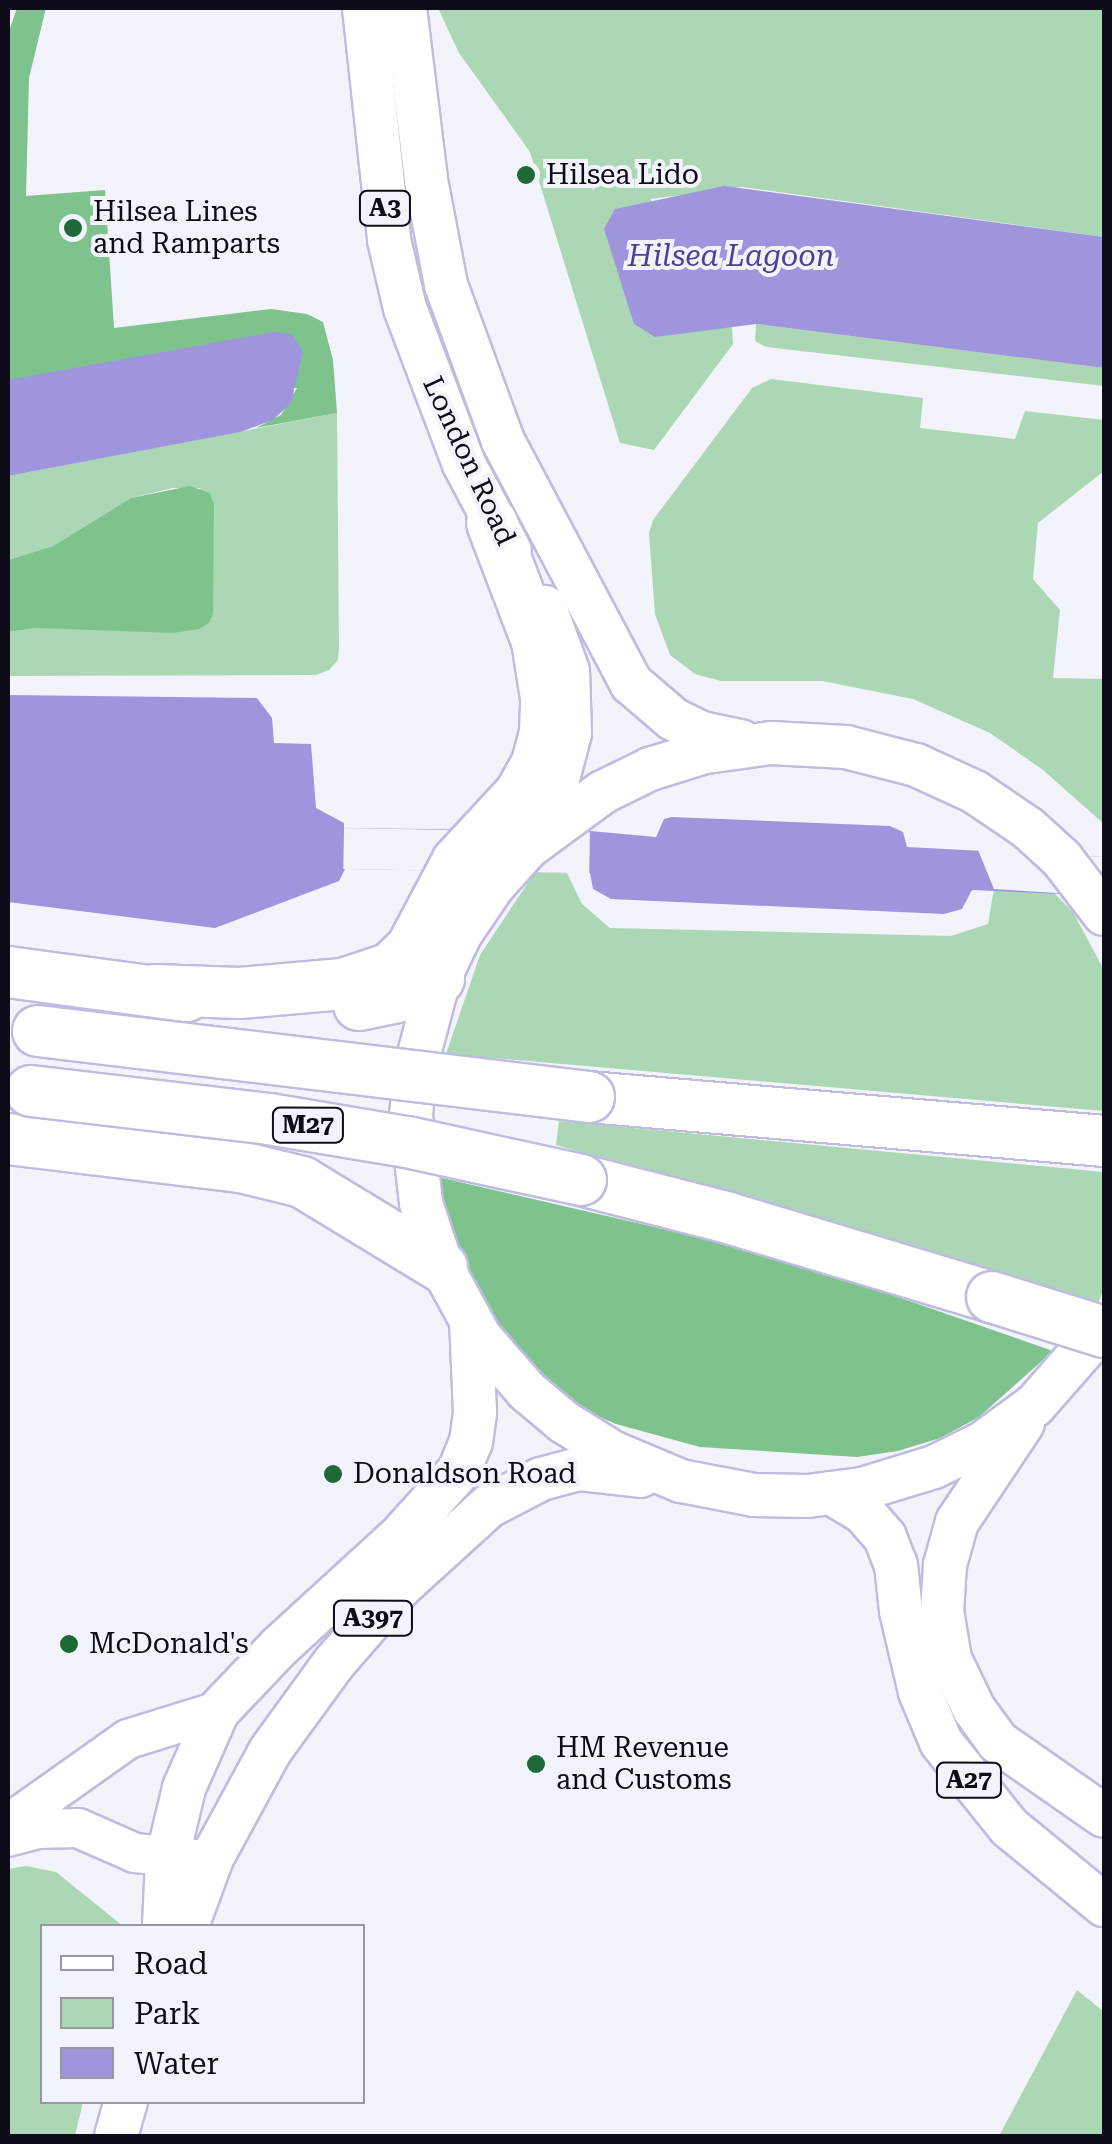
<!DOCTYPE html>
<style>
body{margin:0}
#map{position:relative;width:1112px;height:2144px;overflow:hidden;background:#f3f3fb;font-family:"Roboto Serif",serif}
div>[style]{position:absolute}
.green>*{inset:0;background:#acd7b4}
.forest>*{inset:0;background:#7ec38d}
.water>*{inset:0;background:#9e95dd}
.pier>*{inset:0;background:#f3f3fb;transform-origin:0 0}
.roads{filter:drop-shadow(2px 0 #bfbce0) drop-shadow(-2px 0 #bfbce0) drop-shadow(0 2px #bfbce0) drop-shadow(0 -2px #bfbce0)}
.secondary>*{height:38px;margin:-19px;padding:0 19px;transform-origin:19px;border-radius:19px;background:#fff}
.primary>*{height:42px;margin:-21px;padding:0 21px;transform-origin:21px;border-radius:21px;background:#fff}
.highway>*{height:50px;margin:-25px;padding:0 25px;transform-origin:25px;border-radius:25px;background:#fff}
.bridges{filter:drop-shadow(2px 0 #bfbce0) drop-shadow(-2px 0 #bfbce0) drop-shadow(0 2px #bfbce0) drop-shadow(0 -2px #bfbce0)}
.highway-bridge>*{height:50px;margin:-25px;padding:0 25px;transform-origin:25px;border-radius:25px;background:#fff}
.dots>*{width:28px;height:28px;translate:-50% -50%;box-sizing:border-box;border:5px solid #f3f3fb;border-radius:50%}
span{translate:-50% -50%;white-space:nowrap;text-align:center;line-height:1.15;-webkit-text-stroke:8px #f3f3fb;paint-order:stroke}
.shield-label span{padding:2px 8px;background:#f3f3fb;border:2px solid;border-radius:8px;-webkit-text-stroke-width:0}
.shield-label{font-size:25px;color:#0e0c18;font-weight:700}
.poi-label{font-size:28px;color:#0e0c18}
.left{translate:0 -50%;text-align:left}
.street-label{font-size:28px;color:#0e0c18}
.water-label{font-size:30px;color:#503f94;font-style:italic}
.frame{position:absolute;inset:0;border:10px solid #0e0c18;pointer-events:none}
.legend{position:absolute;left:40px;top:1924px;width:325px;height:180px;box-sizing:border-box;background:#f3f3fb;border:2px solid #9797a0;margin:0;padding:12px 18px;list-style:none;font-size:30px;color:#0e0c18}
.legend li{display:flex;align-items:center;gap:20px;height:50px}
.legend b{width:50px;border:2px solid #9797a0}
</style>
<div id="map">
<div class="green">
<i style="clip-path:polygon(438px 8px,1104px 8px,1104px 237px,743px 187px,651px 199px,655px 337px,732px 325px,733px 344px,654px 450px,620px 443px,530px 152px,459px 53px)"></i>
<i style="clip-path:polygon(756px 324px,1104px 368px,1104px 386px,766px 347px,755px 341px)"></i>
<i style="clip-path:polygon(771px 379px,923px 398px,920px 428px,1015px 439px,1025px 411px,1104px 420px,1104px 471px,1038px 523px,1033px 579px,1060px 610px,1053px 678px,1104px 679px,1104px 824px,1043px 770px,990px 733px,913px 699px,822px 681px,721px 681px,695px 674px,670px 655px,655px 614px,649px 533px,653px 520px,752px 388px)"></i>
<i style="clip-path:polygon(337px 413px,339px 648px,338px 660px,329px 670px,316px 675px,8px 676px,8px 632px,37px 628px,201px 488px,173px 488px,131px 498px,53px 546px,8px 560px,8px 476px)"></i>
<i style="clip-path:polygon(535px 872px,567px 873px,582px 904px,610px 928px,951px 936px,988px 924px,994px 889px,1054px 893px,1073px 912px,1104px 970px,1104px 1111px,446px 1054px,480px 955px)"></i>
<i style="clip-path:polygon(559px 1121px,1104px 1172px,1104px 1287px,1097px 1307px,556px 1145px)"></i>
<i style="clip-path:polygon(26px 1866px,56px 1872px,123px 1926px,42px 1926px,42px 2102px,83px 2102px,75px 2136px,8px 2136px,8px 1869px)"></i>
<i style="clip-path:polygon(1077px 1990px,1104px 2012px,1104px 2136px,999px 2136px)"></i>
</div>
<div class="forest">
<i style="clip-path:polygon(17px 8px,46px 8px,29px 78px,26px 196px,105px 190px,114px 328px,271px 309px,307px 314px,323px 322px,333px 360px,337px 413px,256px 428px,281px 415px,297px 388px,8px 380px,8px 34px)"></i>
<i style="clip-path:polygon(190px 486px,210px 493px,214px 504px,213px 614px,209px 623px,199px 629px,173px 633px,37px 628px,8px 632px,8px 560px,53px 546px,131px 498px)"></i>
<i style="clip-path:polygon(438px 1177px,780px 1256px,1053px 1351px,979px 1417px,940px 1438px,898px 1451px,857px 1457px,700px 1447px,616px 1424px,584px 1410px,522px 1366px,466px 1279px)"></i>
</div>
<div class="water">
<i style="clip-path:polygon(724px 186px,1104px 237px,1104px 368px,756px 324px,655px 337px,634px 324px,604px 229px,615px 209px)"></i>
<i style="clip-path:polygon(274px 332px,291px 334px,303px 351px,291px 403px,273px 420px,240px 432px,8px 476px,8px 380px)"></i>
<i style="clip-path:polygon(8px 695px,257px 698px,272px 718px,274px 743px,311px 744px,316px 808px,344px 823px,344px 828px,590px 831px,656px 837px,664px 819px,672px 817px,890px 826px,903px 832px,907px 847px,1104px 857px,1104px 896px,972px 890px,962px 909px,944px 914px,611px 899px,593px 889px,590px 873px,345px 869px,339px 881px,215px 928px,8px 902px)"></i>
</div>
<div class="pier">
<i style="left:344px;top:828px;width:246px;height:41px;rotate:1deg"></i>
<i style="clip-path:polygon(978px 850px,1104px 857px,1104px 896px,994px 889px)"></i>
</div>
<div class="roads">
<div class="secondary">
<i style="left:8px;top:1824px;width:147px;rotate:-35.3deg"></i>
<i style="left:128px;top:1739px;width:94px;rotate:-17.3deg"></i>
<i style="left:8px;top:1837px;width:30px;rotate:-15deg"></i>
<i style="left:37px;top:1829px;width:41px;rotate:-1.4deg"></i>
<i style="left:78px;top:1828px;width:62px;rotate:23.7deg"></i>
<i style="left:135px;top:1853px;width:60px;rotate:5.7deg"></i>
</div>
<div class="primary">
<i style="left:364px;top:8px;width:233px;rotate:83.8deg"></i>
<i style="left:389px;top:240px;width:70px;rotate:76.8deg"></i>
<i style="left:405px;top:308px;width:167px;rotate:69.3deg"></i>
<i style="left:464px;top:464px;width:98px;rotate:62.1deg"></i>
<i style="left:405px;top:8px;width:173px;rotate:83deg"></i>
<i style="left:426px;top:180px;width:107px;rotate:79.2deg"></i>
<i style="left:446px;top:285px;width:166px;rotate:69.9deg"></i>
<i style="left:503px;top:441px;width:274px;rotate:62.1deg"></i>
<i style="left:631px;top:683px;width:55px;rotate:40.6deg"></i>
<i style="left:673px;top:719px;width:32px;rotate:26deg"></i>
<i style="left:702px;top:733px;width:40px;rotate:12deg"></i>
<i style="left:524px;top:835px;width:62px;rotate:-57.6deg"></i>
<i style="left:557px;top:783px;width:52px;rotate:-75.4deg"></i>
<i style="left:570px;top:733px;width:62px;rotate:-91.8deg"></i>
<i style="left:568px;top:671px;width:68px;rotate:-109.8deg"></i>
<i style="left:1104px;top:914px;width:69px;rotate:-127.4deg"></i>
<i style="left:1062px;top:859px;width:46px;rotate:-137.6deg"></i>
<i style="left:1028px;top:828px;width:64px;rotate:-145.8deg"></i>
<i style="left:975px;top:792px;width:65px;rotate:-155.4deg"></i>
<i style="left:916px;top:765px;width:72px;rotate:-165.6deg"></i>
<i style="left:846px;top:747px;width:75px;rotate:-176.9deg"></i>
<i style="left:771px;top:743px;width:67px;rotate:172.2deg"></i>
<i style="left:705px;top:752px;width:58px;rotate:162.8deg"></i>
<i style="left:650px;top:769px;width:52px;rotate:153.9deg"></i>
<i style="left:603px;top:792px;width:93px;rotate:143.7deg"></i>
<i style="left:528px;top:847px;width:52px;rotate:131.9deg"></i>
<i style="left:493px;top:886px;width:57px;rotate:124.2deg"></i>
<i style="left:461px;top:933px;width:51px;rotate:115.6deg"></i>
<i style="left:439px;top:979px;width:93px;rotate:104.9deg"></i>
<i style="left:415px;top:1069px;width:47px;rotate:94.9deg"></i>
<i style="left:411px;top:1116px;width:88px;rotate:83.4deg"></i>
<i style="left:421px;top:1203px;width:67px;rotate:71.8deg"></i>
<i style="left:442px;top:1267px;width:80px;rotate:61.5deg"></i>
<i style="left:480px;top:1337px;width:72px;rotate:49deg"></i>
<i style="left:527px;top:1391px;width:48px;rotate:40deg"></i>
<i style="left:564px;top:1422px;width:57px;rotate:32deg"></i>
<i style="left:612px;top:1452px;width:75px;rotate:22.8deg"></i>
<i style="left:681px;top:1481px;width:74px;rotate:10.9deg"></i>
<i style="left:754px;top:1495px;width:54px;rotate:1.1deg"></i>
<i style="left:808px;top:1496px;width:54px;rotate:-7.4deg"></i>
<i style="left:862px;top:1489px;width:75px;rotate:-17deg"></i>
<i style="left:934px;top:1467px;width:55px;rotate:-26.1deg"></i>
<i style="left:983px;top:1443px;width:64px;rotate:-36.2deg"></i>
<i style="left:1035px;top:1405px;width:105px;rotate:-48.9deg"></i>
<i style="left:1023px;top:1423px;width:119px;rotate:123.7deg"></i>
<i style="left:957px;top:1522px;width:45px;rotate:105.6deg"></i>
<i style="left:945px;top:1565px;width:46px;rotate:93.7deg"></i>
<i style="left:942px;top:1611px;width:49px;rotate:80.5deg"></i>
<i style="left:950px;top:1659px;width:55px;rotate:64.4deg"></i>
<i style="left:974px;top:1709px;width:41px;rotate:54deg"></i>
<i style="left:998px;top:1742px;width:129px;rotate:34.9deg"></i>
<i style="left:831px;top:1493px;width:39px;rotate:31deg"></i>
<i style="left:864px;top:1513px;width:32px;rotate:49deg"></i>
<i style="left:885px;top:1537px;width:30px;rotate:69deg"></i>
<i style="left:896px;top:1565px;width:46px;rotate:83.8deg"></i>
<i style="left:901px;top:1611px;width:83px;rotate:76.8deg"></i>
<i style="left:920px;top:1692px;width:54px;rotate:67.2deg"></i>
<i style="left:941px;top:1742px;width:109px;rotate:51.3deg"></i>
<i style="left:1009px;top:1827px;width:123px;rotate:39.4deg"></i>
<i style="left:164px;top:1926px;width:67px;rotate:-87.4deg"></i>
<i style="left:167px;top:1859px;width:73px;rotate:-76.5deg"></i>
<i style="left:184px;top:1788px;width:84px;rotate:-66.2deg"></i>
<i style="left:218px;top:1711px;width:90px;rotate:-46.4deg"></i>
<i style="left:280px;top:1646px;width:163px;rotate:-42.5deg"></i>
<i style="left:400px;top:1536px;width:88px;rotate:-47.8deg"></i>
<i style="left:459px;top:1471px;width:31px;rotate:-68deg"></i>
<i style="left:471px;top:1442px;width:30px;rotate:-82deg"></i>
<i style="left:475px;top:1412px;width:90px;rotate:-92.5deg"></i>
<i style="left:187px;top:1926px;width:72px;rotate:-69.8deg"></i>
<i style="left:212px;top:1858px;width:122px;rotate:-61.5deg"></i>
<i style="left:270px;top:1751px;width:109px;rotate:-54deg"></i>
<i style="left:334px;top:1663px;width:102px;rotate:-49deg"></i>
<i style="left:401px;top:1586px;width:119px;rotate:-42.3deg"></i>
<i style="left:489px;top:1506px;width:59px;rotate:-27.4deg"></i>
<i style="left:541px;top:1479px;width:38px;rotate:-15deg"></i>
<i style="left:578px;top:1469px;width:63px;rotate:6.3deg"></i>
<i style="left:116px;top:2136px;width:35px;rotate:-74deg"></i>
</div>
<div class="highway">
<i style="left:8px;top:972px;width:180px;rotate:7.7deg"></i>
<i style="left:154px;top:990px;width:86px;rotate:2deg"></i>
<i style="left:240px;top:993px;width:103px;rotate:-5deg"></i>
<i style="left:343px;top:984px;width:51px;rotate:-18.4deg"></i>
<i style="left:391px;top:968px;width:28px;rotate:-44deg"></i>
<i style="left:411px;top:949px;width:98px;rotate:-62.1deg"></i>
<i style="left:457px;top:862px;width:93px;rotate:-47.2deg"></i>
<i style="left:520px;top:794px;width:35px;rotate:-61deg"></i>
<i style="left:537px;top:763px;width:31px;rotate:-75deg"></i>
<i style="left:545px;top:733px;width:35px;rotate:-88deg"></i>
<i style="left:546px;top:698px;width:58px;rotate:-99deg"></i>
<i style="left:537px;top:641px;width:126px;rotate:-110.9deg"></i>
<i style="left:359px;top:1005px;width:49px;rotate:-11.8deg"></i>
<i style="left:407px;top:995px;width:36px;rotate:-27deg"></i>
<i style="left:589px;top:1097px;width:517px;rotate:4.88deg"></i>
<i style="left:8px;top:1139px;width:235px;rotate:6.9deg"></i>
<i style="left:241px;top:1167px;width:63px;rotate:13.8deg"></i>
<i style="left:302px;top:1182px;width:164px;rotate:31.3deg"></i>
<i style="left:581px;top:1180px;width:149px;rotate:14.4deg"></i>
<i style="left:725px;top:1217px;width:279px;rotate:16.7deg"></i>
</div>
</div>
<div class="bridges">
<div class="highway-bridge">
<i style="left:38px;top:1031px;width:555px;rotate:6.83deg"></i>
<i style="left:31px;top:1091px;width:240px;rotate:6.7deg"></i>
<i style="left:269px;top:1119px;width:140px;rotate:9.5deg"></i>
<i style="left:407px;top:1142px;width:178px;rotate:12.3deg"></i>
<i style="left:992px;top:1297px;width:117px;rotate:17.4deg"></i>
</div>
</div>
<div class="dots">
<i style="left:526px;top:175px;background:#1f6937"></i>
<i style="left:73px;top:228px;background:#1f6937"></i>
<i style="left:333px;top:1474px;background:#1f6937"></i>
<i style="left:69px;top:1644px;background:#1f6937"></i>
<i style="left:536px;top:1764px;background:#1f6937"></i>
</div>
<div class="shield-label">
<span style="left:385px;top:208px">A3</span>
<span style="left:308px;top:1125px">M27</span>
<span style="left:373px;top:1618px">A397</span>
<span style="left:969px;top:1780px">A27</span>
</div>
<div class="poi-label">
<span class="left" style="left:546px;top:175px">Hilsea Lido</span>
<span class="left" style="left:93px;top:228px">Hilsea Lines<br>and Ramparts</span>
<span class="left" style="left:353px;top:1474px">Donaldson Road</span>
<span class="left" style="left:89px;top:1644px">McDonald's</span>
<span class="left" style="left:556px;top:1764px">HM Revenue<br>and Customs</span>
</div>
<div class="street-label">
<span style="left:469px;top:461px;rotate:65deg">London Road</span>
</div>
<div class="water-label">
<span style="left:731px;top:256px">Hilsea Lagoon</span>
</div>
<div class="frame"></div>
<ul class="legend">
<li><b style="height:12px;background:#fff"></b>Road</li>
<li><b style="height:28px;background:#acd7b4"></b>Park</li>
<li><b style="height:28px;background:#9e95dd"></b>Water</li>
</ul>
</div>
